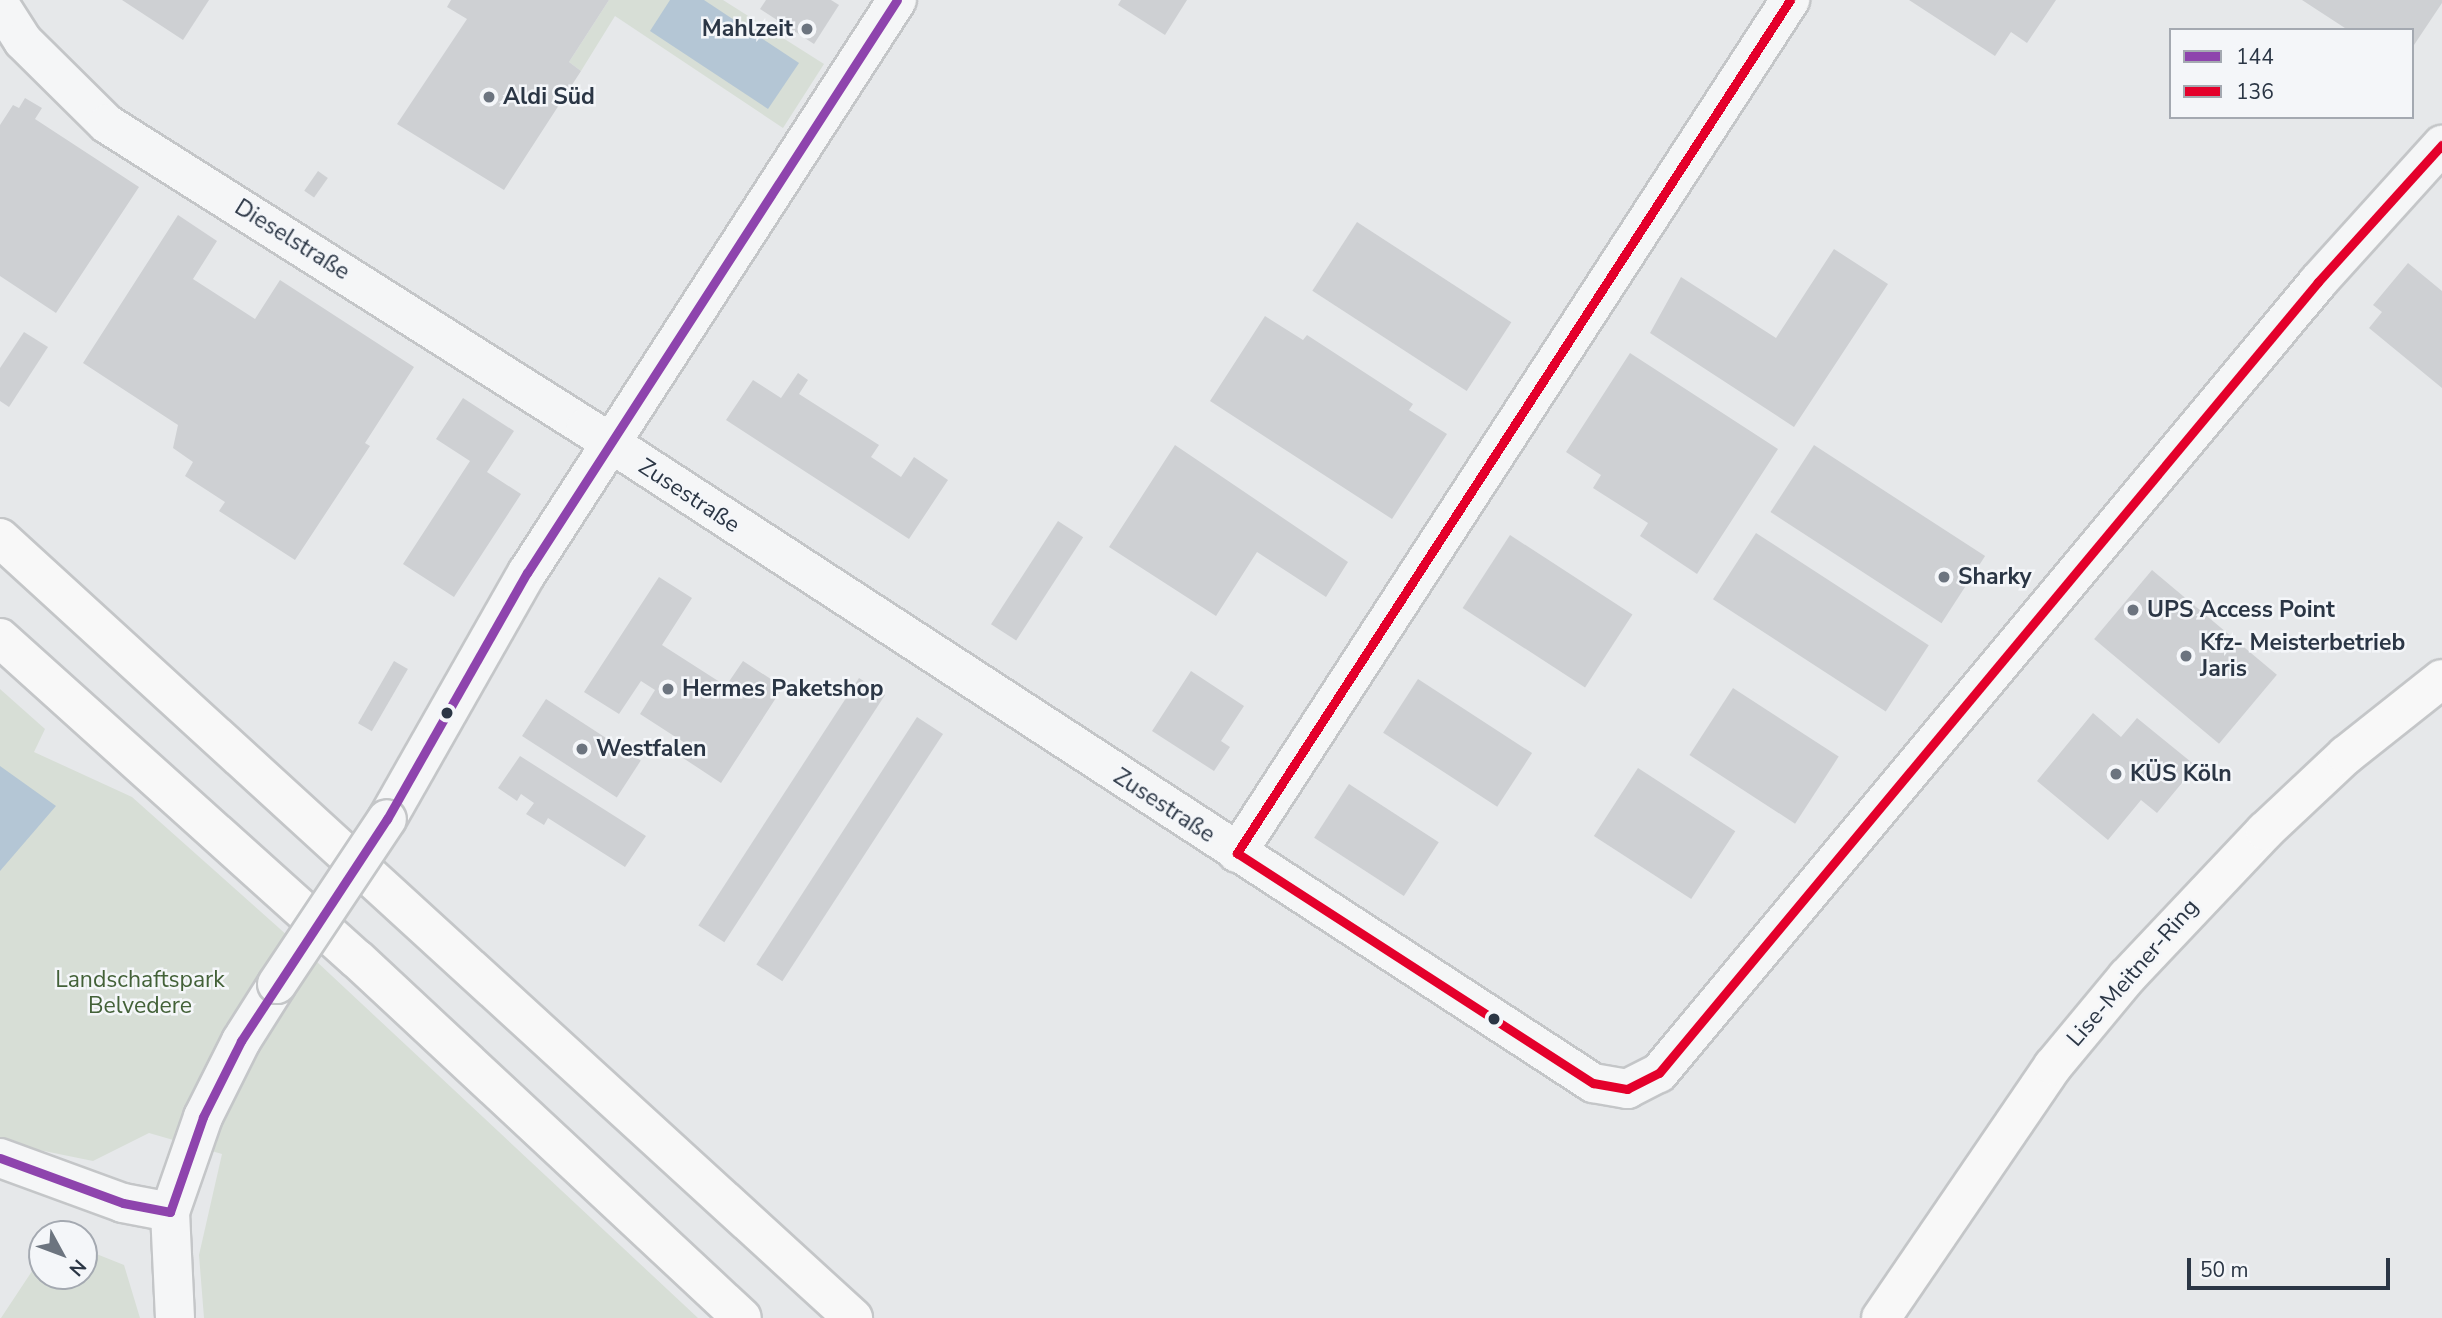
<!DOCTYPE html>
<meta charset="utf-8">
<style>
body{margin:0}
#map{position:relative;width:2442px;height:1318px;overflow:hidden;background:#e6e8ea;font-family:"Nunito Sans",sans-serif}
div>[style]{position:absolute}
.green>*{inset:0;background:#d7ded6}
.water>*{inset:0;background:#b4c6d5}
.building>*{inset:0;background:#ced0d3;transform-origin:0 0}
.roads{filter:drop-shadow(2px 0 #c4c6c8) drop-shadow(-2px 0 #c4c6c8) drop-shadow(0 2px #c4c6c8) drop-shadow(0 -2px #c4c6c8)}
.minor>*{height:38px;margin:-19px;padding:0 19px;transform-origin:19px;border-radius:19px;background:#f5f6f7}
.major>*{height:38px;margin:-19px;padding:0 19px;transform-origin:19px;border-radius:19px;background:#f8f8f8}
.highway>*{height:38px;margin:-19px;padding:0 19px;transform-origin:19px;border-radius:19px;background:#f8f8f8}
.bridges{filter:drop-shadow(2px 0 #c4c6c8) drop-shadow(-2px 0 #c4c6c8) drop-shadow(0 2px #c4c6c8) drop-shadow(0 -2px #c4c6c8)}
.minor-bridge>*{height:38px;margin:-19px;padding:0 19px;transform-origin:19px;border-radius:19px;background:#f5f6f7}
.bus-1>*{height:9px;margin:-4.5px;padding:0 4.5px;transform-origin:4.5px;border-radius:4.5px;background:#8e44ad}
.bus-2>*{height:9px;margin:-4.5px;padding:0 4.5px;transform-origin:4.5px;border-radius:4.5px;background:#e4002b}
.dots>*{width:19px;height:19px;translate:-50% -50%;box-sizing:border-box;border:4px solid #f4f6f9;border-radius:50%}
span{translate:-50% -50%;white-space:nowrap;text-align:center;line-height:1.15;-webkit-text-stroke:5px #f4f6f9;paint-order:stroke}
.poi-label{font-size:23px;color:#2b3645;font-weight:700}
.right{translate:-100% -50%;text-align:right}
.left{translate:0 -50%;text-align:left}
.street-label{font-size:23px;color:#2b3645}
.park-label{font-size:23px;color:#436138}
.legend{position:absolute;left:2169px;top:28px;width:245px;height:91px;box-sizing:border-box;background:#f4f6f9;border:2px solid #a4a9b1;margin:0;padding:9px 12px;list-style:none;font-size:21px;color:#2b3645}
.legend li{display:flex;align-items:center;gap:14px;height:35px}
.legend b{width:35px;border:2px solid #a4a9b1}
.north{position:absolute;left:28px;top:1220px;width:70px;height:70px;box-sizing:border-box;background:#f4f6f9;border:2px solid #a4a9b1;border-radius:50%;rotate:131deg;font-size:19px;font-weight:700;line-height:28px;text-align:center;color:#2b3645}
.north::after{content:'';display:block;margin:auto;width:24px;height:32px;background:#6c747f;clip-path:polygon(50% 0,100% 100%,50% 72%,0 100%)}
.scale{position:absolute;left:2187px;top:1258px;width:203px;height:32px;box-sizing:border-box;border:4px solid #2b3645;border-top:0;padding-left:9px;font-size:21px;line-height:24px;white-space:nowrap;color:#2b3645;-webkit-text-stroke:5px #f4f6f9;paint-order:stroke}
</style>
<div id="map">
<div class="green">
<i style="clip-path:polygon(609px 0,723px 0,824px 64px,783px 128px,615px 16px,581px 71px,569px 62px)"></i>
<i style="clip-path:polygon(0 689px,45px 729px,34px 752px,132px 797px,316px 961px,698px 1318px,204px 1318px,199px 1255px,222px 1154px,149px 1133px,93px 1161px,0 1142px)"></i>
<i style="clip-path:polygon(84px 1249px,124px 1265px,140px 1318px,1px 1318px,42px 1256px,42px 1276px,84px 1276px)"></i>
</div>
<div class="water">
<i style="clip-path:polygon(670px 0,704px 0,799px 63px,768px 109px,650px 31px)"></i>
<i style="clip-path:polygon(0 766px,56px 806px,0 871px)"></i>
</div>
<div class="building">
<i style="clip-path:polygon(122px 0,209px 0,183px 40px)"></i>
<i style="clip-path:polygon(451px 0,609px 0,569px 62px,581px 71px,504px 190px,397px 124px,467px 19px,447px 7px)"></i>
<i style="clip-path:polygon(766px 0,831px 0,839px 5px,814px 44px,760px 9px)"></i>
<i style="clip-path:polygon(1121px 0,1187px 0,1165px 35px,1118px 5px)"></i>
<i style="clip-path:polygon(1909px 0,2056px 0,2027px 43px,2011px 32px,1995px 56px)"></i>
<i style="clip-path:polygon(2302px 0,2442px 0,2442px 3px,2412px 48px,2412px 30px,2348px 30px)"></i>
<i style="clip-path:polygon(25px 98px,42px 108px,35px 119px,139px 187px,56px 313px,0 276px,0 125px,13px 105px,19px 108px)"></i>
<i style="left:318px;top:171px;width:12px;height:24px;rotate:35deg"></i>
<i style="clip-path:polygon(178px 215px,217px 241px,193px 279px,255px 319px,280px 280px,414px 367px,365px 443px,370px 446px,295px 560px,219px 511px,225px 502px,185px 476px,193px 462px,173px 448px,178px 425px,83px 363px)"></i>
<i style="left:1357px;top:222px;width:184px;height:82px;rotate:33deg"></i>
<i style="clip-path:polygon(1834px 249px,1888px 284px,1794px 427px,1650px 333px,1681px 277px,1776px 338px)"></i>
<i style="clip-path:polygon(2408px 263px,2442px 291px,2442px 388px,2369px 328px,2382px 312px,2373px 305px)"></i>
<i style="clip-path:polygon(1265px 316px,1303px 340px,1307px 335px,1413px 404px,1409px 410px,1447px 434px,1392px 519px,1210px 401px)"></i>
<i style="clip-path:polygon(24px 332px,48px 347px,9px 407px,0 401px,0 368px)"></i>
<i style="clip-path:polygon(1630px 353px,1778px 449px,1697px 574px,1640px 536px,1648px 523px,1593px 488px,1601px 475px,1566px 452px)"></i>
<i style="clip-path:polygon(798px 373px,808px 380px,799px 394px,879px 445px,871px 457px,901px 477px,914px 457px,948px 480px,909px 539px,726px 420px,753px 380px,781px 398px)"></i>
<i style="clip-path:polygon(463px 398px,514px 431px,487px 472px,521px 494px,454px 597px,403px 564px,470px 461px,436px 439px)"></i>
<i style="clip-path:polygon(1175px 445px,1348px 562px,1326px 597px,1257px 552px,1216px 616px,1109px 547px)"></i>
<i style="left:1814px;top:445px;width:204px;height:80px;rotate:33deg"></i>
<i style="left:1058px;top:521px;width:30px;height:123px;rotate:33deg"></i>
<i style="left:1756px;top:533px;width:206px;height:79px;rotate:33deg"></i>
<i style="left:1510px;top:535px;width:146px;height:87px;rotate:33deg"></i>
<i style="left:2152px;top:570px;width:163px;height:90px;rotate:40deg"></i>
<i style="clip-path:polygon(659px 577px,692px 598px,662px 645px,726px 686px,743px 661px,783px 687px,721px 783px,680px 756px,688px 745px,640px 714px,655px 690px,641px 681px,619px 714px,584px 692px)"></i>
<i style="left:394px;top:661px;width:16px;height:72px;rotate:30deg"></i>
<i style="clip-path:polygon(1191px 671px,1244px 706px,1221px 741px,1230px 747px,1214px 771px,1152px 731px)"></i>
<i style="left:859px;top:678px;width:31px;height:295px;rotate:33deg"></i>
<i style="left:1418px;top:679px;width:136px;height:64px;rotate:33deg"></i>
<i style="left:1733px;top:688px;width:126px;height:80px;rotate:33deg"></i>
<i style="left:546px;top:699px;width:113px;height:44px;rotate:33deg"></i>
<i style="clip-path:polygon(2093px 713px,2121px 737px,2137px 718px,2196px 766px,2157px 813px,2141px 800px,2108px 840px,2037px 781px)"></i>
<i style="left:917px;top:717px;width:31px;height:295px;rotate:33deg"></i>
<i style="clip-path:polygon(520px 756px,646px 836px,625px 867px,548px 818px,544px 825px,526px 814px,534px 803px,521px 794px,517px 801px,498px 788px)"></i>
<i style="left:1638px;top:768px;width:116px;height:81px;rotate:33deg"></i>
<i style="left:1349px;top:784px;width:107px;height:64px;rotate:33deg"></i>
</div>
<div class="roads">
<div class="minor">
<i style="left:0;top:5px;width:43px;rotate:57.4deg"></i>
<i style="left:23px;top:41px;width:118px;rotate:44.7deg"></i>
<i style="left:107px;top:124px;width:567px;rotate:32.32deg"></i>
<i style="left:586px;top:427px;width:1202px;rotate:33.08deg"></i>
<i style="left:1593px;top:1083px;width:35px;rotate:10deg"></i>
<i style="left:1627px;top:1089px;width:36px;rotate:-27deg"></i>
<i style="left:1659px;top:1073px;width:1030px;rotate:-50.2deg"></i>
<i style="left:2318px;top:282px;width:185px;rotate:-47.9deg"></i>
<i style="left:387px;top:819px;width:283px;rotate:-60.4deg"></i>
<i style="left:527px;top:573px;width:682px;rotate:-57.15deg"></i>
<i style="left:1237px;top:853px;width:1017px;rotate:-57.04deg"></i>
<i style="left:0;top:1158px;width:131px;rotate:20.1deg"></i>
<i style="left:123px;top:1203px;width:48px;rotate:10.8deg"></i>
<i style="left:175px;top:1318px;width:106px;rotate:-92.7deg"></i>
<i style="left:170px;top:1212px;width:101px;rotate:-70.8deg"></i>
<i style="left:203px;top:1117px;width:85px;rotate:-63.4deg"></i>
<i style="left:241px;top:1041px;width:67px;rotate:-57.7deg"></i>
</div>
<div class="major">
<i style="left:1881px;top:1318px;width:305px;rotate:-55.7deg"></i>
<i style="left:2053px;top:1066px;width:116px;rotate:-50.3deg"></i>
<i style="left:2127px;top:977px;width:201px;rotate:-46.6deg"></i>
<i style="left:2265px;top:831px;width:111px;rotate:-43.2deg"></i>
<i style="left:2346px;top:755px;width:122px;rotate:-38.4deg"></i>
</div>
<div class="highway">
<i style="left:0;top:538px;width:1156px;rotate:42.44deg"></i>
<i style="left:0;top:638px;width:480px;rotate:42deg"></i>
<i style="left:357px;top:959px;width:526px;rotate:43deg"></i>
</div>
</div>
<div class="bridges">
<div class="minor-bridge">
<i style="left:277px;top:984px;width:198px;rotate:-56.3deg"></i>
</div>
</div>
<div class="bus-1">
<i style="left:0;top:1158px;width:131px;rotate:20.1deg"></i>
<i style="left:123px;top:1203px;width:48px;rotate:10.8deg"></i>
<i style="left:170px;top:1212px;width:101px;rotate:-70.8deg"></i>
<i style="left:203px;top:1117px;width:85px;rotate:-63.4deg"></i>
<i style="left:241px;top:1041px;width:266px;rotate:-56.7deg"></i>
<i style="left:387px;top:819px;width:283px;rotate:-60.4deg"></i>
<i style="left:527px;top:573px;width:682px;rotate:-57.15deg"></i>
</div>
<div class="bus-2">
<i style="left:1790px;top:0;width:1017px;rotate:122.96deg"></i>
<i style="left:1237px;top:853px;width:424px;rotate:32.9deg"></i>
<i style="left:1593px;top:1083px;width:35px;rotate:10deg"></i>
<i style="left:1627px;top:1089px;width:36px;rotate:-27deg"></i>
<i style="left:1659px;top:1073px;width:1030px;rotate:-50.2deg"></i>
<i style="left:2318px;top:282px;width:185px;rotate:-47.9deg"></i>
</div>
<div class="dots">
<i style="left:807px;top:29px;background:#6c747f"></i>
<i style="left:489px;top:97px;background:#6c747f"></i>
<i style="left:1944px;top:577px;background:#6c747f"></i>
<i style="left:2133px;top:610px;background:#6c747f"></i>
<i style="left:2186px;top:656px;background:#6c747f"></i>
<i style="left:668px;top:689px;background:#6c747f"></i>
<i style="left:447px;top:713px;background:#2b3645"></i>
<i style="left:582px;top:749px;background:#6c747f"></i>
<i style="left:2116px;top:774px;background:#6c747f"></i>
<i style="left:1494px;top:1019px;background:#2b3645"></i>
</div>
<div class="poi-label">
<span class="right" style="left:793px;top:29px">Mahlzeit</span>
<span class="left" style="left:503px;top:97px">Aldi Süd</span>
<span class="left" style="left:1958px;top:577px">Sharky</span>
<span class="left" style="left:2147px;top:610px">UPS Access Point</span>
<span class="left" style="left:2200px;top:656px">Kfz- Meisterbetrieb<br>Jaris</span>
<span class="left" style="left:682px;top:689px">Hermes Paketshop</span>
<span class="left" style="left:596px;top:749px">Westfalen</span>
<span class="left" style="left:2130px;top:774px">KÜS Köln</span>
</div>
<div class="street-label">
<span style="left:292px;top:240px;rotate:32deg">Dieselstraße</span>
<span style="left:689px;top:496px;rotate:33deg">Zusestraße</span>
<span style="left:1164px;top:806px;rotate:33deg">Zusestraße</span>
<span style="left:2133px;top:973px;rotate:-49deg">Lise-Meitner-Ring</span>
</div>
<div class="park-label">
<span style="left:140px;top:993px">Landschaftspark<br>Belvedere</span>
</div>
<ul class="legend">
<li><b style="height:9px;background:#8e44ad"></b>144</li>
<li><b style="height:9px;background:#e4002b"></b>136</li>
</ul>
<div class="north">N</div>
<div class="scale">50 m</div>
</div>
